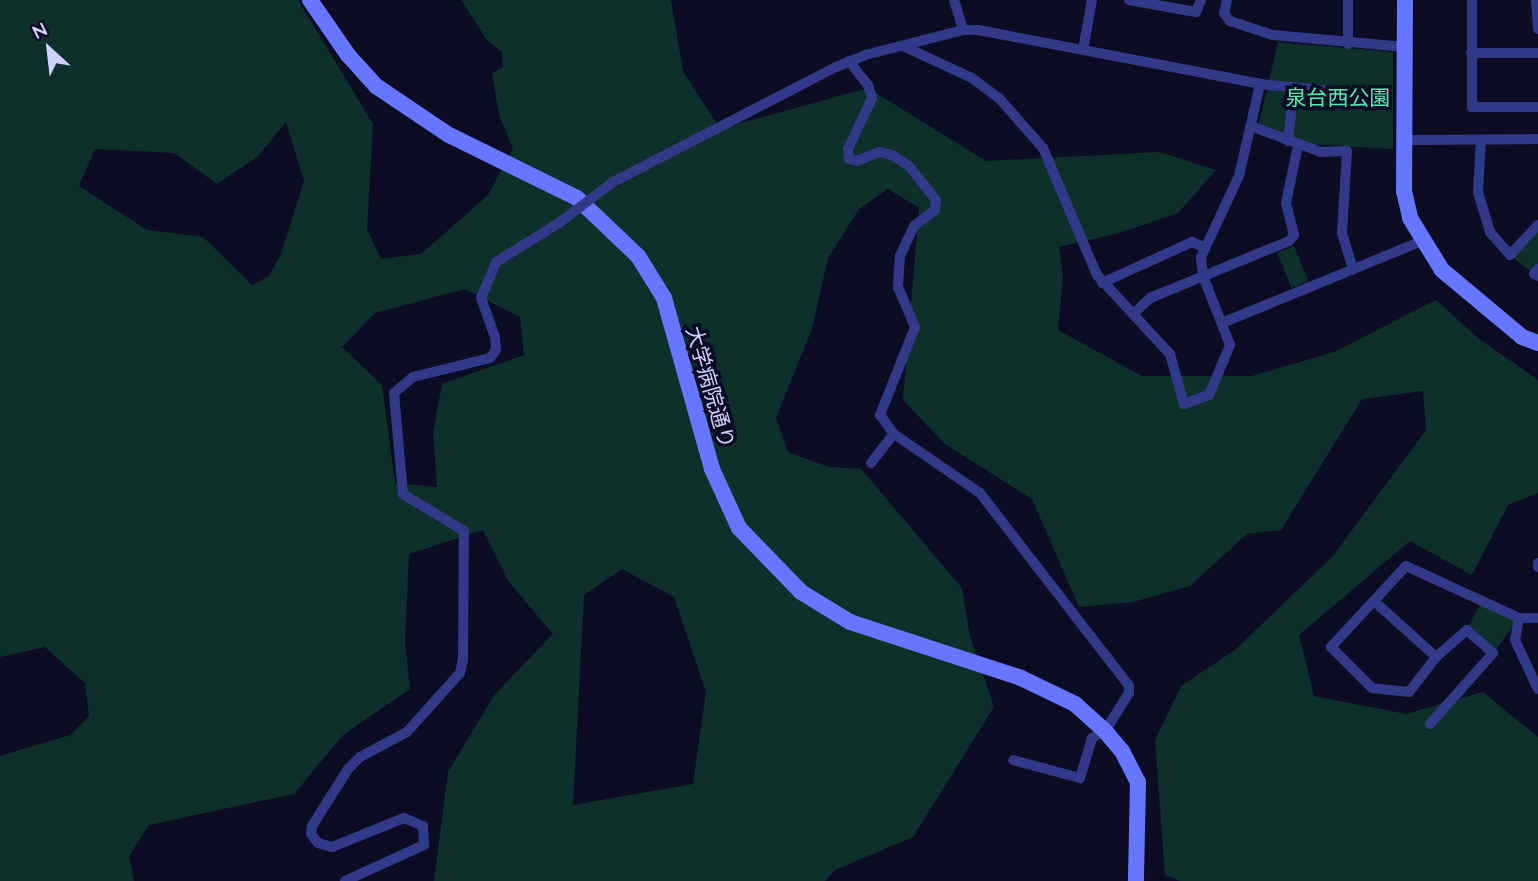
<!DOCTYPE html>
<meta charset="utf-8">
<style>
body{margin:0}
#map{position:relative;width:1538px;height:881px;overflow:hidden;background:#0d0c25;font-family:Quicksand,"Noto Sans JP",sans-serif}
div>[style]{position:absolute}
.green>*{inset:0;background:#0e302b;transform-origin:0 0}
.street>*{height:10px;margin:-5px;padding:0 5px;transform-origin:5px;border-radius:5px;background:#323989}
.secondary>*{height:16px;margin:-8px;padding:0 8px;transform-origin:8px;border-radius:8px;background:#6776ff}
.street-bridge>*{height:10px;margin:-5px;padding:0 5px;transform-origin:5px;border-radius:5px;background:#323989}
span{translate:-50% -50%;white-space:nowrap;text-align:center;line-height:1.15;-webkit-text-stroke:7px #0d0c25;paint-order:stroke}
.park-label{font-size:21px;color:#50ecb2}
.street-label{font-size:21px;color:#d0d1ff}
.north{position:absolute;left:14px;top:14px;width:70px;height:70px;-webkit-text-stroke:5px #0d0c25;paint-order:stroke;rotate:333deg;font-size:19px;font-weight:700;line-height:28px;text-align:center;color:#d0d1ff}
.north::after{content:'';display:block;margin:auto;width:24px;height:32px;background:#d0d1ff;clip-path:polygon(50% 0,100% 100%,50% 72%,0 100%)}
</style>
<div id="map">
<div class="green">
<i style="clip-path:polygon(evenodd,0 0,298px 0,373px 124px,367px 229px,381px 259px,421px 254px,488px 195px,513px 149px,499px 115px,492px 73px,503px 67px,502px 52px,487px 40px,461px 0,671px 0,683px 71px,720px 129px,868px 88px,986px 161px,1159px 152px,1216px 170px,1178px 213px,1119px 233px,1059px 247px,1063px 277px,1058px 330px,1142px 376px,1252px 376px,1334px 352px,1436px 300px,1478px 338px,1538px 380px,1538px 493px,1508px 505px,1472px 575px,1410px 541px,1299px 635px,1314px 696px,1406px 714px,1483px 692px,1538px 737px,1538px 881px,1180px 881px,1165px 875px,1155px 740px,1181px 686px,1235px 650px,1333px 556px,1426px 430px,1423px 391px,1362px 399px,1281px 530px,1247px 534px,1190px 586px,1133px 602px,1079px 607px,1032px 499px,945px 444px,903px 400px,919px 208px,888px 189px,859px 209px,828px 258px,812px 329px,776px 418px,788px 452px,829px 467px,861px 469px,962px 588px,970px 636px,994px 707px,913px 837px,835px 870px,825px 881px,434px 881px,448px 772px,495px 694px,553px 634px,509px 582px,483px 530px,409px 554px,405px 641px,410px 689px,343px 735px,294px 794px,149px 825px,129px 856px,134px 881px,0 881px,0 756px,70px 735px,89px 716px,85px 683px,45px 647px,0 657px,0 0,286px 122px,304px 181px,281px 254px,269px 276px,252px 285px,203px 237px,147px 230px,79px 186px,95px 149px,174px 153px,217px 184px,257px 157px,286px 122px,0 0,465px 289px,520px 317px,524px 355px,442px 384px,433px 433px,437px 487px,395px 483px,382px 385px,342px 347px,375px 313px,465px 289px,0 0,622px 569px,674px 597px,706px 692px,693px 784px,573px 805px,584px 595px,622px 569px)"></i>
<i style="clip-path:polygon(1278px 42px,1393px 52px,1393px 149px,1309px 144px,1259px 124px)"></i>
<i style="clip-path:polygon(1538px 225px,1538px 269px,1534px 274px,1510px 255px)"></i>
<i style="left:1294px;top:246px;width:38px;height:18px;rotate:68deg"></i>
<i style="clip-path:polygon(1482px 600px,1519px 618px,1493px 653px,1467px 630px)"></i>
</div>
<div class="street">
<i style="left:954px;top:0;width:31px;rotate:73deg"></i>
<i style="left:1129px;top:0;width:68px;rotate:10.2deg"></i>
<i style="left:1196px;top:12px;width:13px;rotate:-67deg"></i>
<i style="left:1227px;top:0;width:13px;rotate:103deg"></i>
<i style="left:1224px;top:13px;width:10px;rotate:53deg"></i>
<i style="left:1230px;top:21px;width:45px;rotate:18deg"></i>
<i style="left:1273px;top:35px;width:133px;rotate:5.2deg"></i>
<i style="left:1348px;top:0;width:44px;rotate:90deg"></i>
<i style="left:1472px;top:0;width:107px;rotate:90deg"></i>
<i style="left:1472px;top:107px;width:66px"></i>
<i style="left:1536px;top:0;width:29px;rotate:86deg"></i>
<i style="left:903px;top:46px;width:76px;rotate:24.9deg"></i>
<i style="left:972px;top:78px;width:34px;rotate:37deg"></i>
<i style="left:999px;top:98px;width:67px;rotate:48.7deg"></i>
<i style="left:1043px;top:148px;width:138px;rotate:67deg"></i>
<i style="left:1097px;top:275px;width:108px;rotate:47.3deg"></i>
<i style="left:1170px;top:354px;width:52px;rotate:74.4deg"></i>
<i style="left:1184px;top:404px;width:27px;rotate:-20deg"></i>
<i style="left:1209px;top:395px;width:54px;rotate:-67.2deg"></i>
<i style="left:1230px;top:345px;width:74px;rotate:-111.4deg"></i>
<i style="left:1203px;top:276px;width:19px;rotate:-96deg"></i>
<i style="left:1201px;top:257px;width:89px;rotate:-64.9deg"></i>
<i style="left:1239px;top:176px;width:94px;rotate:-77.1deg"></i>
<i style="left:1083px;top:50px;width:51px;rotate:-79.8deg"></i>
<i style="left:1471px;top:53px;width:67px"></i>
<i style="left:849px;top:61px;width:31px;rotate:52deg"></i>
<i style="left:868px;top:85px;width:14px;rotate:73deg"></i>
<i style="left:872px;top:98px;width:56px;rotate:115.2deg"></i>
<i style="left:848px;top:149px;width:10px;rotate:84deg"></i>
<i style="left:849px;top:159px;width:8px;rotate:14deg"></i>
<i style="left:857px;top:161px;width:24px;rotate:-22deg"></i>
<i style="left:879px;top:152px;width:13px;rotate:13deg"></i>
<i style="left:892px;top:155px;width:20px;rotate:33deg"></i>
<i style="left:909px;top:166px;width:43px;rotate:51.5deg"></i>
<i style="left:936px;top:200px;width:10px;rotate:96deg"></i>
<i style="left:935px;top:210px;width:26px;rotate:143deg"></i>
<i style="left:914px;top:226px;width:33px;rotate:115deg"></i>
<i style="left:900px;top:256px;width:31px;rotate:94deg"></i>
<i style="left:898px;top:287px;width:43px;rotate:67deg"></i>
<i style="left:915px;top:327px;width:95px;rotate:111.7deg"></i>
<i style="left:880px;top:415px;width:24px;rotate:54deg"></i>
<i style="left:894px;top:434px;width:104px;rotate:34.5deg"></i>
<i style="left:980px;top:493px;width:244px;rotate:52.3deg"></i>
<i style="left:1129px;top:686px;width:7px;rotate:90deg"></i>
<i style="left:1129px;top:693px;width:45px;rotate:122.3deg"></i>
<i style="left:1105px;top:731px;width:15px;rotate:152deg"></i>
<i style="left:1092px;top:738px;width:42px;rotate:106.7deg"></i>
<i style="left:1080px;top:778px;width:69px;rotate:-165deg"></i>
<i style="left:1251px;top:126px;width:75px;rotate:20.4deg"></i>
<i style="left:1321px;top:152px;width:26px;rotate:-2deg"></i>
<i style="left:1347px;top:151px;width:82px;rotate:93.5deg"></i>
<i style="left:1342px;top:233px;width:38px;rotate:73deg"></i>
<i style="left:1407px;top:140px;width:131px;rotate:-0.4deg"></i>
<i style="left:1481px;top:140px;width:52px;rotate:93.3deg"></i>
<i style="left:1478px;top:192px;width:42px;rotate:73.3deg"></i>
<i style="left:1490px;top:232px;width:30px;rotate:49deg"></i>
<i style="left:1510px;top:255px;width:41px;rotate:-47deg"></i>
<i style="left:1288px;top:141px;width:53px;rotate:-83.5deg"></i>
<i style="left:613px;top:182px;width:251px;rotate:-27.3deg"></i>
<i style="left:836px;top:67px;width:31px;rotate:-22deg"></i>
<i style="left:865px;top:55px;width:101px;rotate:-14.3deg"></i>
<i style="left:963px;top:30px;width:15px"></i>
<i style="left:978px;top:30px;width:287px;rotate:10.8deg"></i>
<i style="left:1260px;top:84px;width:72px;rotate:5.6deg"></i>
<i style="left:1538px;top:269px;width:6px;rotate:129deg"></i>
<i style="left:1534px;top:274px;width:4px;rotate:27deg"></i>
<i style="left:1102px;top:283px;width:99px;rotate:-24.5deg"></i>
<i style="left:1192px;top:242px;width:12px;rotate:24deg"></i>
<i style="left:1133px;top:314px;width:23px;rotate:-43deg"></i>
<i style="left:1150px;top:298px;width:150px;rotate:-22.3deg"></i>
<i style="left:1289px;top:241px;width:8px;rotate:-50deg"></i>
<i style="left:1294px;top:235px;width:33px;rotate:-104deg"></i>
<i style="left:1286px;top:203px;width:59px;rotate:-78.3deg"></i>
<i style="left:1222px;top:323px;width:216px;rotate:-22.3deg"></i>
<i style="left:871px;top:463px;width:37px;rotate:-52deg"></i>
<i style="left:1538px;top:563px;width:4px;rotate:90deg"></i>
<i style="left:1375px;top:602px;width:82px;rotate:42deg"></i>
<i style="left:1519px;top:618px;width:22px;rotate:100deg"></i>
<i style="left:1515px;top:640px;width:54px;rotate:64.9deg"></i>
<i style="left:1430px;top:724px;width:95px;rotate:-48.4deg"></i>
<i style="left:1493px;top:653px;width:35px;rotate:-139deg"></i>
<i style="left:1467px;top:630px;width:41px;rotate:138.9deg"></i>
<i style="left:1436px;top:657px;width:44px;rotate:127.6deg"></i>
<i style="left:1409px;top:692px;width:37px;rotate:-174deg"></i>
<i style="left:1372px;top:688px;width:58px;rotate:-135deg"></i>
<i style="left:1331px;top:647px;width:110px;rotate:-47.2deg"></i>
<i style="left:1406px;top:566px;width:124px;rotate:24.7deg"></i>
<i style="left:1519px;top:618px;width:19px"></i>
<i style="left:345px;top:881px;width:87px;rotate:-24.5deg"></i>
<i style="left:424px;top:845px;width:19px;rotate:-93deg"></i>
<i style="left:423px;top:826px;width:21px;rotate:-157deg"></i>
<i style="left:404px;top:818px;width:78px;rotate:158.1deg"></i>
<i style="left:332px;top:847px;width:15px;rotate:-164deg"></i>
<i style="left:318px;top:843px;width:11px;rotate:-128deg"></i>
<i style="left:311px;top:834px;width:8px;rotate:-83deg"></i>
<i style="left:312px;top:826px;width:67px;rotate:-57.7deg"></i>
<i style="left:348px;top:769px;width:17px;rotate:-45deg"></i>
<i style="left:360px;top:757px;width:53px;rotate:-28deg"></i>
<i style="left:407px;top:732px;width:79px;rotate:-48.1deg"></i>
<i style="left:460px;top:673px;width:14px;rotate:-78deg"></i>
<i style="left:463px;top:659px;width:128px;rotate:-89.6deg"></i>
<i style="left:464px;top:531px;width:71px;rotate:-148.8deg"></i>
<i style="left:403px;top:494px;width:101px;rotate:-95.1deg"></i>
<i style="left:394px;top:393px;width:25px;rotate:-40deg"></i>
<i style="left:413px;top:377px;width:79px;rotate:-13.9deg"></i>
<i style="left:490px;top:358px;width:10px;rotate:-53deg"></i>
<i style="left:496px;top:350px;width:13px;rotate:-94deg"></i>
<i style="left:495px;top:337px;width:41px;rotate:-109.7deg"></i>
<i style="left:481px;top:298px;width:39px;rotate:-67deg"></i>
<i style="left:496px;top:262px;width:74px;rotate:-31.8deg"></i>
</div>
<div class="secondary">
<i style="left:310px;top:0;width:67px;rotate:55.4deg"></i>
<i style="left:348px;top:55px;width:42px;rotate:47.9deg"></i>
<i style="left:376px;top:86px;width:88px;rotate:33.9deg"></i>
<i style="left:449px;top:135px;width:143px;rotate:26.2deg"></i>
<i style="left:577px;top:198px;width:84px;rotate:43.6deg"></i>
<i style="left:638px;top:256px;width:49px;rotate:58.2deg"></i>
<i style="left:664px;top:298px;width:178px;rotate:74.3deg"></i>
<i style="left:712px;top:469px;width:65px;rotate:65.4deg"></i>
<i style="left:739px;top:528px;width:89px;rotate:45.9deg"></i>
<i style="left:801px;top:592px;width:57px;rotate:31.5deg"></i>
<i style="left:850px;top:622px;width:180px;rotate:18.1deg"></i>
<i style="left:1021px;top:678px;width:60px;rotate:25.7deg"></i>
<i style="left:1075px;top:704px;width:40px;rotate:42deg"></i>
<i style="left:1105px;top:731px;width:26px;rotate:50deg"></i>
<i style="left:1122px;top:751px;width:35px;rotate:63deg"></i>
<i style="left:1138px;top:782px;width:99px;rotate:91.2deg"></i>
<i style="left:1405px;top:0;width:191px;rotate:90.3deg"></i>
<i style="left:1404px;top:191px;width:28px;rotate:77deg"></i>
<i style="left:1410px;top:218px;width:61px;rotate:58.4deg"></i>
<i style="left:1442px;top:270px;width:104px;rotate:39.9deg"></i>
<i style="left:1522px;top:337px;width:17px;rotate:21deg"></i>
</div>
<div class="street-bridge">
<i style="left:559px;top:223px;width:68px;rotate:-37.2deg"></i>
</div>
<div class="park-label">
<span style="left:1338px;top:97px">泉台西公園</span>
</div>
<div class="street-label">
<span style="left:711px;top:387px;rotate:74deg">大学病院通り</span>
</div>
<div class="north">N</div>
</div>
